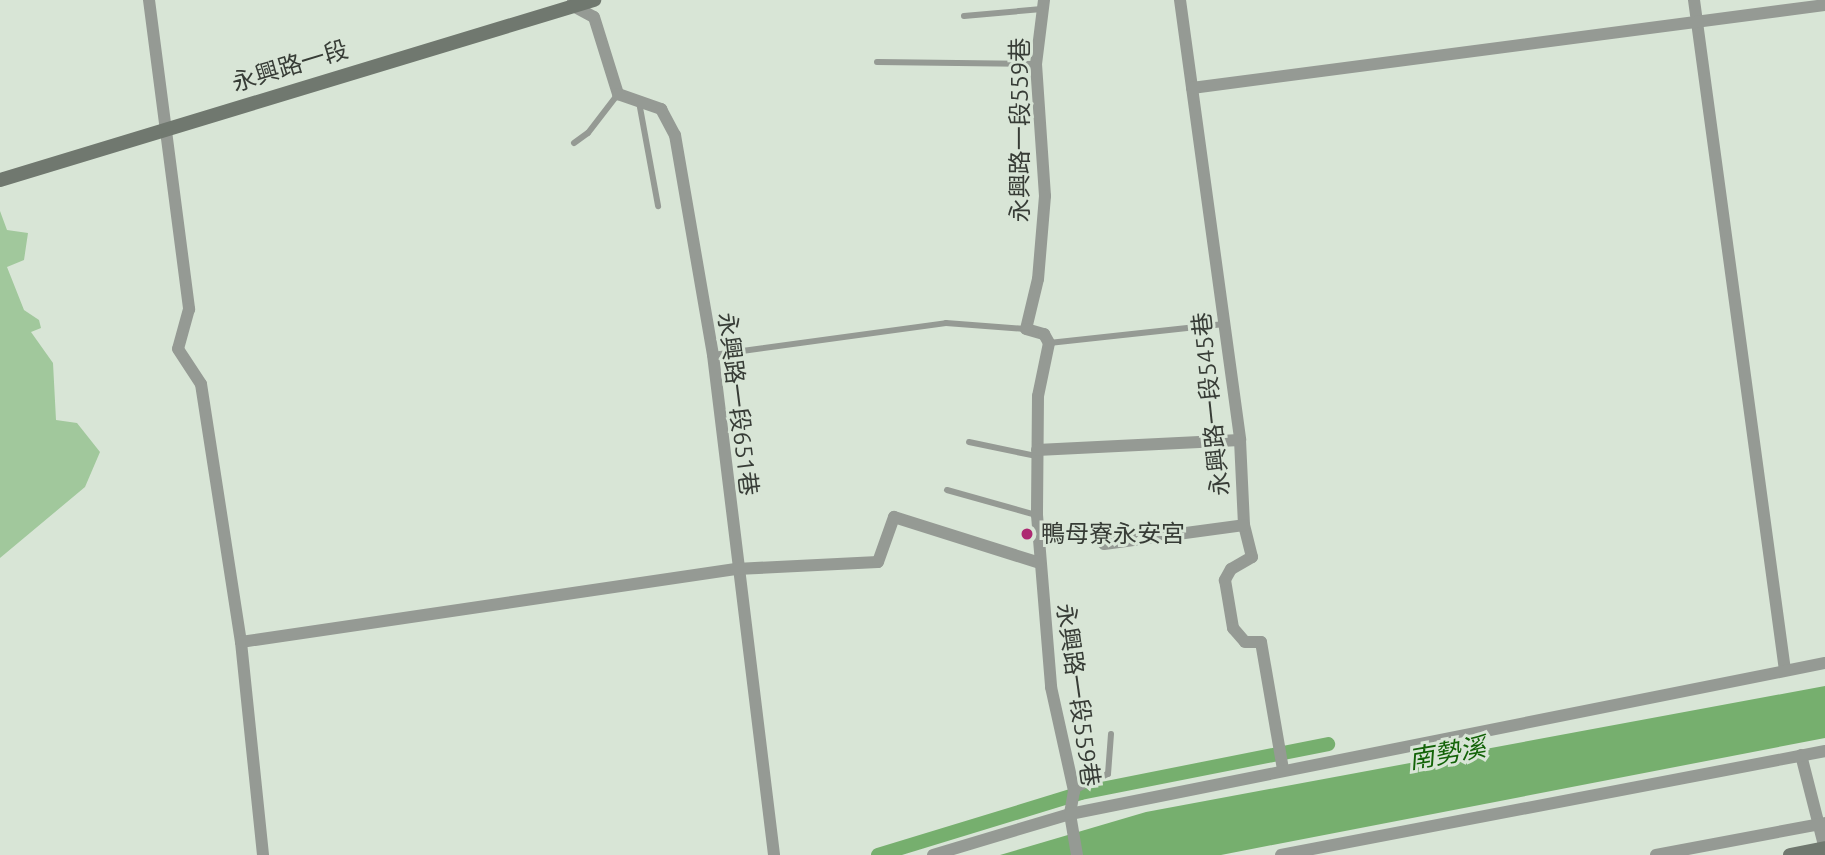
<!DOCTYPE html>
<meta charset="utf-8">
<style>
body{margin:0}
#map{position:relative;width:1825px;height:855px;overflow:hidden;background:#d8e5d6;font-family:Ubuntu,"Noto Sans TC",sans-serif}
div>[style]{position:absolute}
.green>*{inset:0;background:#a1c89c}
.water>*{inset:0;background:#76af6e}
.canal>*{height:14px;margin:-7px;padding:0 7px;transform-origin:7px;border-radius:7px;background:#76af6e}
.lane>*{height:6px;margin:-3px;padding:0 3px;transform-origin:3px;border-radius:3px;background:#959a94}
.street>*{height:12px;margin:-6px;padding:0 6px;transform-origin:6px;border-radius:6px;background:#959a94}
.secondary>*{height:14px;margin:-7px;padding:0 7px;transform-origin:7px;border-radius:7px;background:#70786f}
.dots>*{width:19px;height:19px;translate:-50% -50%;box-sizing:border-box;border:4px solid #d8e5d6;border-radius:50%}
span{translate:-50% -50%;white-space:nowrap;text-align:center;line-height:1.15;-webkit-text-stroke:6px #d8e5d6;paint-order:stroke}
.street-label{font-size:24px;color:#373c36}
.poi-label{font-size:24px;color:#373c36}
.left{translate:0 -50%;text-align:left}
.water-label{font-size:26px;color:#136308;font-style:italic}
</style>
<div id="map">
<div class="green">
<i style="clip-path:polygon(0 211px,7px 230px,28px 233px,24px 260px,7px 267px,24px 310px,39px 320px,41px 328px,31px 332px,53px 363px,56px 420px,77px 423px,100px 452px,85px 487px,0 558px)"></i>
</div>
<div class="water">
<i style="clip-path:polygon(1825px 686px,1825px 738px,1221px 855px,1000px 855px,1146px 812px)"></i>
</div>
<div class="canal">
<i style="left:878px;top:855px;width:212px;rotate:-17deg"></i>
<i style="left:1081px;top:793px;width:252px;rotate:-11.2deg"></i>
</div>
<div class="lane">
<i style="left:964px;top:16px;width:78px;rotate:-5.1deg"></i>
<i style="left:877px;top:62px;width:159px;rotate:0.7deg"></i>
<i style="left:639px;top:102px;width:106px;rotate:79.6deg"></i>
<i style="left:574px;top:143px;width:17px;rotate:-36deg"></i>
<i style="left:588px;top:133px;width:49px;rotate:-52.4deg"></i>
<i style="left:1049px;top:343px;width:176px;rotate:-6.2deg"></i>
<i style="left:713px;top:355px;width:235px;rotate:-7.8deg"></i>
<i style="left:946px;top:323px;width:80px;rotate:4.3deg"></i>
<i style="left:969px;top:442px;width:68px;rotate:11.8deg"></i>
<i style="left:947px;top:490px;width:92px;rotate:15.7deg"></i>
<i style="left:1074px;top:791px;width:38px;rotate:-27deg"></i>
<i style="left:1108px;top:774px;width:40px;rotate:-85.7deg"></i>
</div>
<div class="street">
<i style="left:149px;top:0;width:312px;rotate:82.6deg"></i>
<i style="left:189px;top:309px;width:41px;rotate:105.4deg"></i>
<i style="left:178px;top:349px;width:42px;rotate:56.7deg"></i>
<i style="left:201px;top:384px;width:261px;rotate:81.2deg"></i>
<i style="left:241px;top:642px;width:214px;rotate:84.1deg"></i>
<i style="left:573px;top:0;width:7px;rotate:74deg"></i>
<i style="left:575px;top:7px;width:21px;rotate:28deg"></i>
<i style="left:594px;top:17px;width:81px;rotate:72.7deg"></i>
<i style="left:618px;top:94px;width:46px;rotate:19.2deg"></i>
<i style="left:661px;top:109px;width:30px;rotate:62deg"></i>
<i style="left:675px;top:135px;width:223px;rotate:80.2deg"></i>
<i style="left:713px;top:355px;width:504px;rotate:83.04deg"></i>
<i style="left:1044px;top:0;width:64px;rotate:97.1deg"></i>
<i style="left:1036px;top:64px;width:132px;rotate:86.1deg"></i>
<i style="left:1045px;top:196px;width:83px;rotate:94.8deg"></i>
<i style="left:1038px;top:279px;width:51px;rotate:103.5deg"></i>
<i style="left:1026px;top:329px;width:19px;rotate:16deg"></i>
<i style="left:1044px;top:334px;width:10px;rotate:61deg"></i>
<i style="left:1049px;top:343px;width:54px;rotate:101.7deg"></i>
<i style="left:1038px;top:396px;width:119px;rotate:90.5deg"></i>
<i style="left:1037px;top:515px;width:173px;rotate:85.3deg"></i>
<i style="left:1051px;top:687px;width:107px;rotate:77.5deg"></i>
<i style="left:1074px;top:791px;width:23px;rotate:100deg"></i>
<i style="left:1070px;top:814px;width:42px;rotate:80.3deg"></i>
<i style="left:1180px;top:0;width:444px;rotate:82.2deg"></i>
<i style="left:1240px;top:440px;width:85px;rotate:87.3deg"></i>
<i style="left:1244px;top:525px;width:33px;rotate:76deg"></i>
<i style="left:1252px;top:557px;width:24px;rotate:150deg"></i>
<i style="left:1231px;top:569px;width:13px;rotate:119deg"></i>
<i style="left:1225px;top:580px;width:49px;rotate:80.5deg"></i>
<i style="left:1233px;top:628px;width:18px;rotate:49deg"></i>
<i style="left:1245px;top:642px;width:16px"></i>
<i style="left:1261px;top:642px;width:129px;rotate:80.2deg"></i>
<i style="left:1694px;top:0;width:676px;rotate:82.27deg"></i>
<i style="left:1192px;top:88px;width:638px;rotate:-7.47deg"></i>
<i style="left:1037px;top:450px;width:203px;rotate:-2.8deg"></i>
<i style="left:1104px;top:544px;width:141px;rotate:-7.7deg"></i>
<i style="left:241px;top:642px;width:500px;rotate:-8.39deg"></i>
<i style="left:736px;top:569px;width:142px;rotate:-2.8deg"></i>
<i style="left:878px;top:562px;width:48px;rotate:-70.4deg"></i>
<i style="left:894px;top:517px;width:153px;rotate:17.5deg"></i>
<i style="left:1801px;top:755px;width:97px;rotate:75.7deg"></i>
<i style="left:933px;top:855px;width:143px;rotate:-16.7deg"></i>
<i style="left:1070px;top:814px;width:770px;rotate:-11.31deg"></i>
<i style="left:1281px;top:855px;width:554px;rotate:-10.82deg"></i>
<i style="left:1656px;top:855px;width:172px;rotate:-10.7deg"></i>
</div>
<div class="secondary">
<i style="left:0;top:180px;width:621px;rotate:-16.86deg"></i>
<i style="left:1790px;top:855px;width:36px;rotate:-11deg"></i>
</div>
<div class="dots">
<i style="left:1027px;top:534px;background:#ad2972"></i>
</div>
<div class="street-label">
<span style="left:290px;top:66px;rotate:-17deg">永興路一段</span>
<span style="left:1020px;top:130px;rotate:-90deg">永興路一段559巷</span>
<span style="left:738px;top:404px;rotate:83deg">永興路一段651巷</span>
<span style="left:1211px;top:404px;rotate:-96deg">永興路一段545巷</span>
<span style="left:1078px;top:695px;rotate:82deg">永興路一段559巷</span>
</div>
<div class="poi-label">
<span class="left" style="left:1041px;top:534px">鴨母寮永安宮</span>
</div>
<div class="water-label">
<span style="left:1447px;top:753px;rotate:-10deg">南勢溪</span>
</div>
</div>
